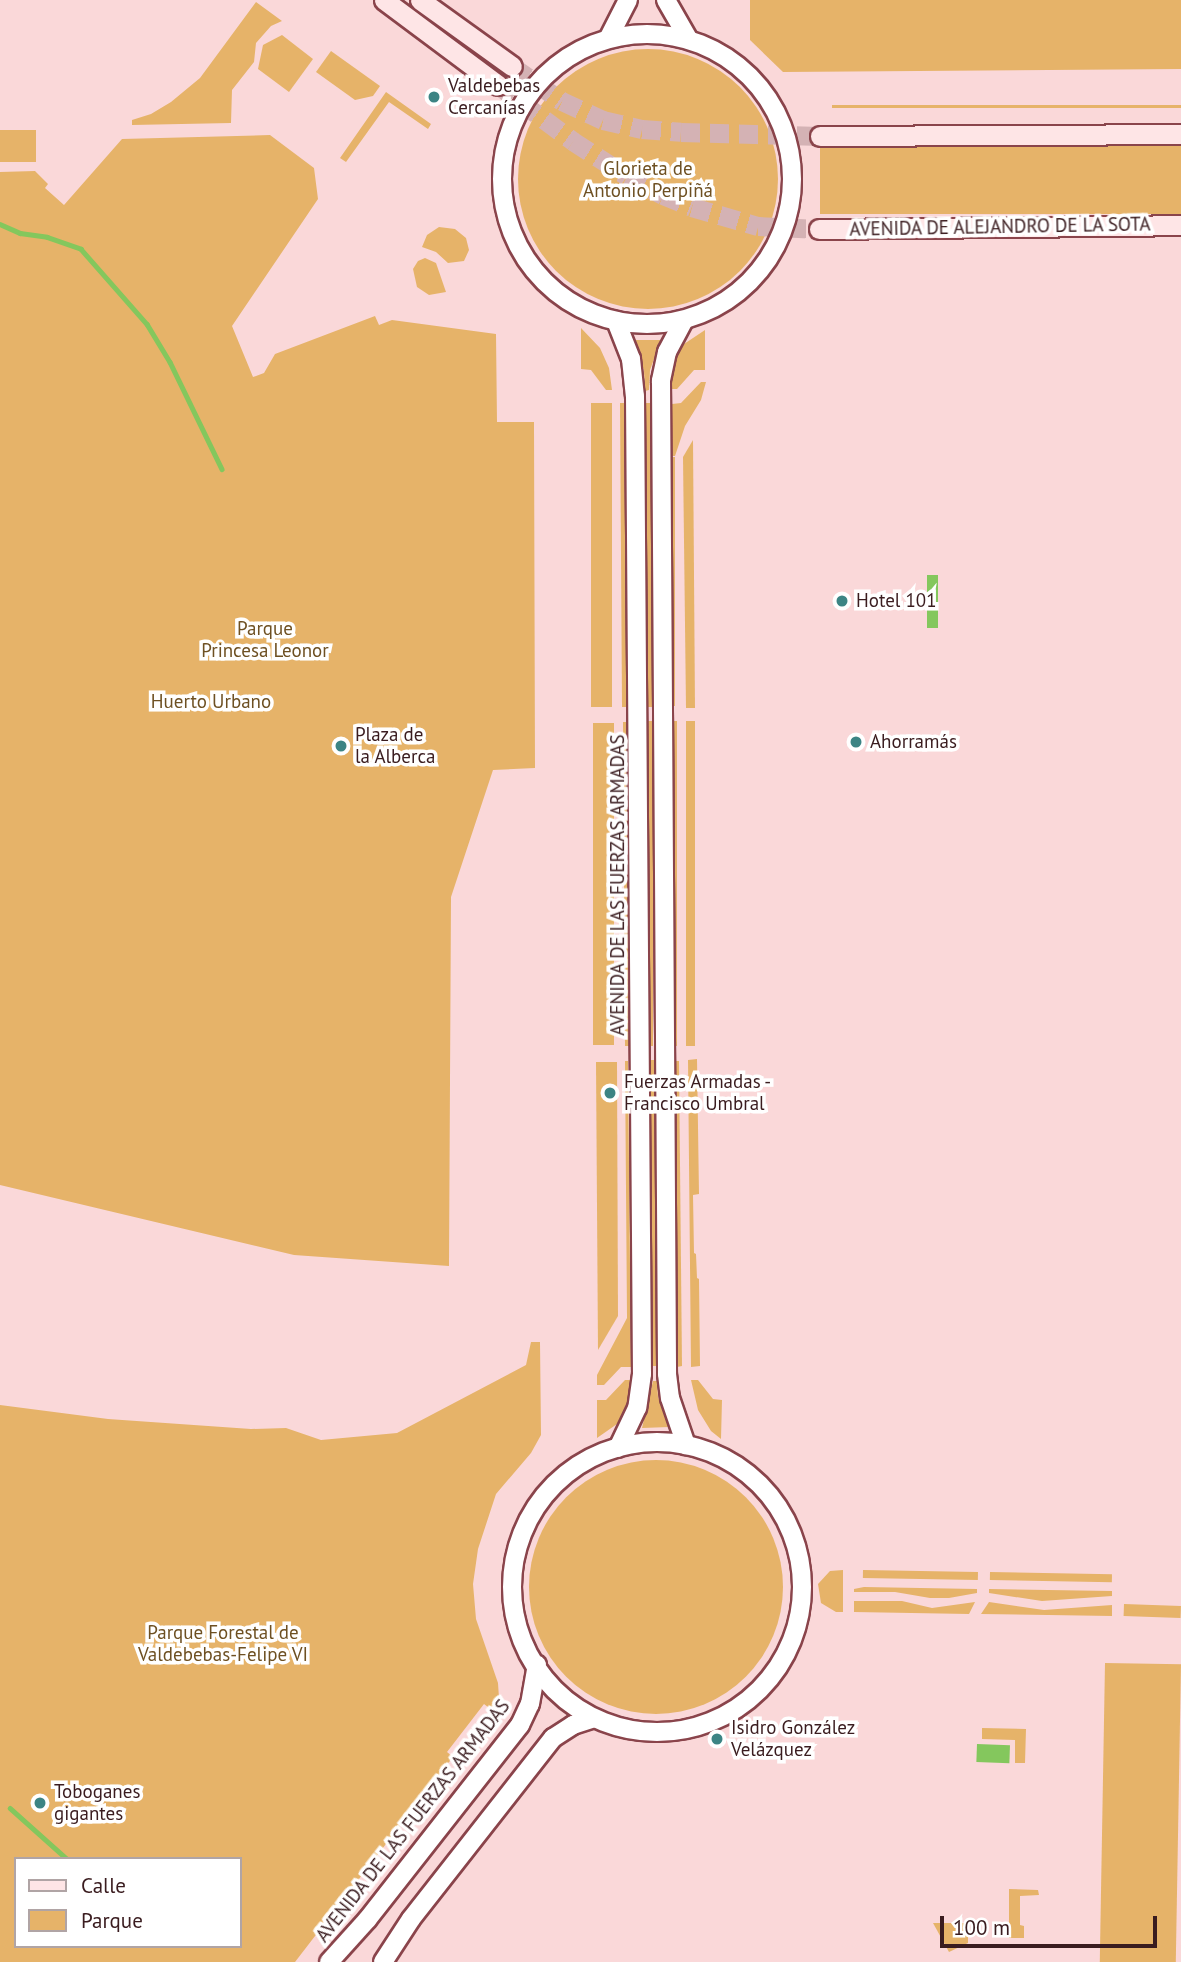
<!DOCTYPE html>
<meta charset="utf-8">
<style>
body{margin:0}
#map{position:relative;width:1181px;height:1962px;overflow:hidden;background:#fad8d9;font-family:"PT Sans",sans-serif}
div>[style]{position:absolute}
.green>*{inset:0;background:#e6b369;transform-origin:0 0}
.round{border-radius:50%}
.water>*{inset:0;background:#84c75d;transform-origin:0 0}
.stream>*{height:4.5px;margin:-2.25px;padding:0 2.25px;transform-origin:2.25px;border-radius:2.25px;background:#84c75d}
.secondary-tunnel>*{height:19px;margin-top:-9.5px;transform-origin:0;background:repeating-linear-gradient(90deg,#d4b2b4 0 19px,transparent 0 29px)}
.roads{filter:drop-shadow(2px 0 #8a444b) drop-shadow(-2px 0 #8a444b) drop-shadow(0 2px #8a444b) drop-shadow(0 -2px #8a444b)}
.tertiary>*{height:18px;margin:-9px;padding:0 9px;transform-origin:9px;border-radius:9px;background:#fff}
.tertiary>.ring{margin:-9px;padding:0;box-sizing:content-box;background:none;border:18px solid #fff;border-radius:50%}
.secondary>*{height:19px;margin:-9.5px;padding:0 9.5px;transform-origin:9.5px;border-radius:9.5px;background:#fee5e6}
.dots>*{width:19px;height:19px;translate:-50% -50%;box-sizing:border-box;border:4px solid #fff;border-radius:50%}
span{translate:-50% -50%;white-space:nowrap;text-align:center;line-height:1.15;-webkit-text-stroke:7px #fff;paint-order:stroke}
.poi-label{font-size:19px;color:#3a1c1f}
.left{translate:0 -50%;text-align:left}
.park-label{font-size:19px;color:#6e5022}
.street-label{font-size:19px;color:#3a1c1f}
.legend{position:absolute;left:14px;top:1857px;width:228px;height:91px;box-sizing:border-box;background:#fff;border:2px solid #b0a4a5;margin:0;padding:9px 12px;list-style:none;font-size:21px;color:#3a1c1f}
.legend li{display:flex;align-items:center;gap:14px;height:35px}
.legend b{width:35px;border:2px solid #b0a4a5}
.scale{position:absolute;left:940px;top:1916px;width:217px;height:32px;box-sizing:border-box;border:4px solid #3a1c1f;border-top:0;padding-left:9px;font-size:21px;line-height:24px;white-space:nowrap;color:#3a1c1f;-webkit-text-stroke:5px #fff;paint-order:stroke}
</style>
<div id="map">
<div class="green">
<i style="clip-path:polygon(750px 0,1181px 0,1181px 69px,783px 72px,750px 40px)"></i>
<i style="clip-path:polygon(256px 2px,282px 21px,271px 26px,256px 43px,254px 62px,232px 90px,231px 123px,132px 125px,132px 120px,151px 114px,171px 102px,200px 78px)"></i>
<i style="clip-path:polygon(282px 35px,313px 59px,289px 92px,258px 69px,263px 45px)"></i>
<i class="round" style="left:518px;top:49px;width:260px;height:260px"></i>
<i style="clip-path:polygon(331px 51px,380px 86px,373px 96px,355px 100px,316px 72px)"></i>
<i style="clip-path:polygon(386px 92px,431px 124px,428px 129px,389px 102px,346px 162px,340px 158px)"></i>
<i style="left:1181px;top:105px;width:3px;height:349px;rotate:90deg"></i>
<i style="left:0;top:130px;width:36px;height:32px"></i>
<i style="clip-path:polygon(270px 135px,314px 168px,318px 199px,232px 326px,253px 377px,264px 373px,275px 354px,375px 316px,379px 325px,392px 320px,496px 334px,497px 422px,534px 422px,535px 768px,493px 770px,451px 897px,449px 1266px,294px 1255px,0 1185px,0 172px,35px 171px,48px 184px,45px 188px,64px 205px,122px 139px)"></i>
<i style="left:1181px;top:145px;width:69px;height:361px;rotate:90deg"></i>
<i style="clip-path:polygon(439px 227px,455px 229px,466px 238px,469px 250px,464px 261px,448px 263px,436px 252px,422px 247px,427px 235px)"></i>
<i style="clip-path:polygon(425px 258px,436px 263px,446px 292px,429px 295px,417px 287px,413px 269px,418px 261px)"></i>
<i style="clip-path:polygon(581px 328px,600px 348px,609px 368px,612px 390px,606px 390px,591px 370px,581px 369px)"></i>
<i style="clip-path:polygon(705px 330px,705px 370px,694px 370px,677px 389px,670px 389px,676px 355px,684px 344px)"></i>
<i style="clip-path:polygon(635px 340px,661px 340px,650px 370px,649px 390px,645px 391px,644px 371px)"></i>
<i style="clip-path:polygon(701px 382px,706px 382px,701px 400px,685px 426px,675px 456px,672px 456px,672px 404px,681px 403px)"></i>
<i style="left:591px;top:403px;width:21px;height:304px"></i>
<i style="clip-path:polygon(620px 403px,624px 403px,627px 707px,622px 707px)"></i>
<i style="clip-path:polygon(644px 403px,651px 403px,653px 707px,647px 707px)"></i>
<i style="clip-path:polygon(693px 440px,695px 708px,686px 708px,683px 457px)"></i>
<i style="left:672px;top:457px;width:3px;height:249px"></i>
<i style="left:646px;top:721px;width:7px;height:325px"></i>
<i style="left:674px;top:721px;width:3px;height:325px"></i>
<i style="left:686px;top:721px;width:9px;height:325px"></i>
<i style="clip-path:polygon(623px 722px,626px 722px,629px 1046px,625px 1046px)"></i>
<i style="left:593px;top:723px;width:21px;height:322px"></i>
<i style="clip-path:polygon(697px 1059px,699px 1194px,693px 1195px,694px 1253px,696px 1254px,697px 1278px,699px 1279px,700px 1366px,691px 1367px,688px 1060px)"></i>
<i style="clip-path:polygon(650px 1060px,655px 1060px,657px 1366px,653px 1366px)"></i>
<i style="clip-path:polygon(625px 1061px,628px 1061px,631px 1367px,621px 1367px,604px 1385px,597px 1385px,597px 1375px,627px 1318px)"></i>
<i style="clip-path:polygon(675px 1061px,679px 1061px,682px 1366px,677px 1367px)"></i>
<i style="clip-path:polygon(596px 1062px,617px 1062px,618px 1316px,598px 1350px)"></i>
<i style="clip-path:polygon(evenodd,531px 1342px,540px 1342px,541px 1435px,531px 1453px,496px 1494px,478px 1549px,473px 1584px,476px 1619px,498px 1683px,499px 1698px,493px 1711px,484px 1704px,447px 1752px,453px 1757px,295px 1962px,0 1962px,0 1405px,108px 1419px,251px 1429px,286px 1428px,321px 1440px,397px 1433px,526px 1365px,531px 1342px,16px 1859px,240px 1859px,240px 1946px,16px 1946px,16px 1859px)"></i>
<i style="clip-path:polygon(625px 1380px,631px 1380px,631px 1391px,623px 1416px,617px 1424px,597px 1438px,597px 1400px,606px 1400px)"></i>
<i style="clip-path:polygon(691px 1380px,698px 1380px,713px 1399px,722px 1400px,721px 1439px,711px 1431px,698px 1410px)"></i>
<i style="clip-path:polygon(653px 1381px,657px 1381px,658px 1397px,669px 1427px,642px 1428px)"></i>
<i class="round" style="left:529px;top:1460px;width:254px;height:254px"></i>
<i style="clip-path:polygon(843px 1570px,843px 1612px,836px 1612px,821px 1603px,818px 1584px,830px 1571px)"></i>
<i style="left:863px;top:1570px;width:115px;height:8px;rotate:1deg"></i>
<i style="left:990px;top:1572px;width:122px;height:8px;rotate:1deg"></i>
<i style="clip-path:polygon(864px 1587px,977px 1589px,977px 1593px,949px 1598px,930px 1598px,895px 1592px,854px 1592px,854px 1589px)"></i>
<i style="clip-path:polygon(989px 1589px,1112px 1591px,1112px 1596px,1042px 1601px,989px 1593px)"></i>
<i style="clip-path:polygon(854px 1601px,902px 1601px,932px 1608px,975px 1602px,969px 1614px,854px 1612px)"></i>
<i style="clip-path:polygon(989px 1602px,1044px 1610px,1112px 1605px,1112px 1616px,981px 1614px)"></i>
<i style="left:1124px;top:1604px;width:57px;height:12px;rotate:2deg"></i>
<i style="left:1105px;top:1663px;width:76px;height:299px;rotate:1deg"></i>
<i style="clip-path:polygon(982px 1728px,1026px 1729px,1025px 1763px,1015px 1763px,1015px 1740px,982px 1739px)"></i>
<i style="clip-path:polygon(1009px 1889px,1038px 1890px,1039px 1895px,1020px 1896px,1020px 1925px,1024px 1926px,1024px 1938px,1009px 1938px)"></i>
<i style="clip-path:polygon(933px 1923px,968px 1923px,968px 1943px,949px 1952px)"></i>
</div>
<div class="water">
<i style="left:927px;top:575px;width:11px;height:53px"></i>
<i style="left:977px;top:1744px;width:33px;height:18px;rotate:2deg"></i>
</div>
<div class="stream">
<i style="left:0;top:224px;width:22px;rotate:24deg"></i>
<i style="left:20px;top:233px;width:27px;rotate:8deg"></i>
<i style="left:47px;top:237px;width:36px;rotate:19deg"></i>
<i style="left:81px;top:249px;width:100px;rotate:48.7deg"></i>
<i style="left:147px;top:324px;width:44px;rotate:58.8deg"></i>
<i style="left:170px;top:362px;width:119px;rotate:64.1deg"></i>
<i style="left:10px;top:1808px;width:76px;rotate:41.8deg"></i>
</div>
<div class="secondary-tunnel">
<i style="left:512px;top:66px;width:61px;rotate:35deg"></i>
<i style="left:562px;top:101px;width:45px;rotate:24.9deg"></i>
<i style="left:603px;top:120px;width:40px;rotate:13deg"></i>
<i style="left:642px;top:129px;width:39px;rotate:4deg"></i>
<i style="left:681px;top:132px;width:139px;rotate:1.6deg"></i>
<i style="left:498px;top:85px;width:94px;rotate:36.7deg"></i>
<i style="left:573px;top:141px;width:64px;rotate:32.9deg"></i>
<i style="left:627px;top:176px;width:41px;rotate:27.8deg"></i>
<i style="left:663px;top:195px;width:31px;rotate:22deg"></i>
<i style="left:692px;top:207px;width:69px;rotate:16.1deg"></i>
<i style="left:758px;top:226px;width:61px;rotate:2.8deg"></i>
</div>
<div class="roads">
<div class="tertiary">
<i style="left:666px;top:0;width:46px;rotate:60.1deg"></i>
<i class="ring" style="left:502px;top:34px;width:272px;height:272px"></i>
<i style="left:608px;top:39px;width:44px;rotate:-62.9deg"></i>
<i style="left:684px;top:320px;width:36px;rotate:118deg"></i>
<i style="left:667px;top:352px;width:30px;rotate:102deg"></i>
<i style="left:661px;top:381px;width:993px;rotate:89.65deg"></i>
<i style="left:667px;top:1374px;width:24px;rotate:83deg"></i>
<i style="left:670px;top:1398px;width:50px;rotate:71.2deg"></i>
<i style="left:616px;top:321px;width:41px;rotate:68.5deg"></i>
<i style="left:631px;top:359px;width:37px;rotate:84deg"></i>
<i style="left:635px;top:396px;width:978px;rotate:89.59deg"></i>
<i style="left:642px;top:1374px;width:34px;rotate:98deg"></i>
<i style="left:637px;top:1408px;width:44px;rotate:115.4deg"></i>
<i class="ring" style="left:512px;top:1442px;width:272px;height:272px"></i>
<i style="left:329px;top:1962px;width:57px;rotate:-47.9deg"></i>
<i style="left:367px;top:1920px;width:248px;rotate:-51.9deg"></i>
<i style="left:520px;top:1725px;width:23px;rotate:-65deg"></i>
<i style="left:530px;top:1704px;width:40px;rotate:-80deg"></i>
<i style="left:383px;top:1962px;width:51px;rotate:-56.9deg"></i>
<i style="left:411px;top:1919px;width:230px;rotate:-51.9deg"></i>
<i style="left:553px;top:1738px;width:24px;rotate:-33deg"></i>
<i style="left:573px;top:1725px;width:22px;rotate:-18deg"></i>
</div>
<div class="secondary">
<i style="left:384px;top:0;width:142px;rotate:36.7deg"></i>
<i style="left:420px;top:0;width:113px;rotate:35.7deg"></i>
<i style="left:820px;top:136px;width:361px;rotate:-0.3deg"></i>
<i style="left:819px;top:229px;width:362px;rotate:-0.6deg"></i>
</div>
</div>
<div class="dots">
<i style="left:434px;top:97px;background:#3c8484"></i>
<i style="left:842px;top:601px;background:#3c8484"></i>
<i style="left:856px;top:742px;background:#3c8484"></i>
<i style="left:341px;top:746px;background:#3c8484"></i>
<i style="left:610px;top:1093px;background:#3c8484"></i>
<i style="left:717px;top:1739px;background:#3c8484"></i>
<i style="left:40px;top:1803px;background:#3c8484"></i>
</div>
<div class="poi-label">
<span class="left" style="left:448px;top:97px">Valdebebas<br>Cercanías</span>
<span class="left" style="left:856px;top:601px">Hotel 101</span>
<span class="left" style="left:355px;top:746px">Plaza de<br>la Alberca</span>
<span class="left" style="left:870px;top:742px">Ahorramás</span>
<span class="left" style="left:624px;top:1093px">Fuerzas Armadas -<br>Francisco Umbral</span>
<span class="left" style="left:731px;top:1739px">Isidro González<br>Velázquez</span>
<span class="left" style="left:54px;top:1803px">Toboganes<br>gigantes</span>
</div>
<div class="park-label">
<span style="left:648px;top:180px">Glorieta de<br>Antonio Perpiñá</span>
<span style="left:265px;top:640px">Parque<br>Princesa Leonor</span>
<span style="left:211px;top:702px">Huerto Urbano</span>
<span style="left:223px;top:1644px">Parque Forestal de<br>Valdebebas-Felipe VI</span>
</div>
<div class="street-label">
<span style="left:1000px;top:227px;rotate:-1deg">AVENIDA DE ALEJANDRO DE LA SOTA</span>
<span style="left:618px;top:885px;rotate:-90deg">AVENIDA DE LAS FUERZAS ARMADAS</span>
<span style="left:413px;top:1821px;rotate:-52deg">AVENIDA DE LAS FUERZAS ARMADAS</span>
</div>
<ul class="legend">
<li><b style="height:9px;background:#fee5e6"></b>Calle</li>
<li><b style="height:19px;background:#e6b369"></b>Parque</li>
</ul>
<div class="scale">100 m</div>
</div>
